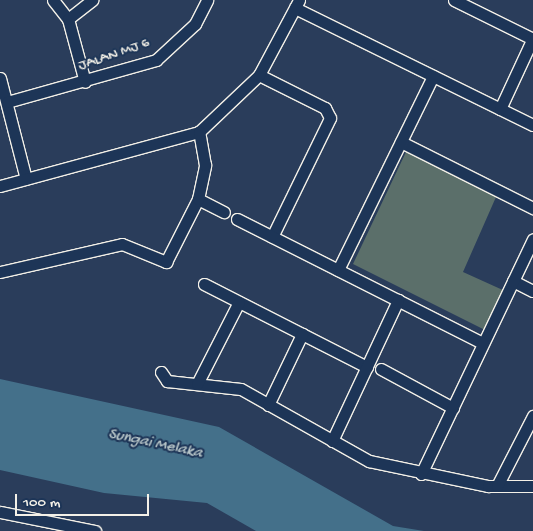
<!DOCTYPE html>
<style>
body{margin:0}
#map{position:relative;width:533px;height:531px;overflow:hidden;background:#2a3d5b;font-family:"Gochi Hand",sans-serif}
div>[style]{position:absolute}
.green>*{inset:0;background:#5b6f6a}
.water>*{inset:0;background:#44708a}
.roads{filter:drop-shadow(1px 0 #f4f1e8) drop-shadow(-1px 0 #f4f1e8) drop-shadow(0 1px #f4f1e8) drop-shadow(0 -1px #f4f1e8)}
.minor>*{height:11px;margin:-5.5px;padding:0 5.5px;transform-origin:5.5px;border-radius:5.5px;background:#1d3557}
span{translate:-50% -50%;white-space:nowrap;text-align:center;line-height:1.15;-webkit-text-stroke:4px #1d3557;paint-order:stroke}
.street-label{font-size:15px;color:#f4f1e8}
.water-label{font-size:16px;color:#b6c4c7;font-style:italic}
.scale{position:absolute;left:15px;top:494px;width:134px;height:22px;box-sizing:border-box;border:2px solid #f4f1e8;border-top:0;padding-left:6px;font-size:15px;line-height:18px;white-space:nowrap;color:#f4f1e8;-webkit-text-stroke:4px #1d3557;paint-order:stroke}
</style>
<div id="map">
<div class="green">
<i style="clip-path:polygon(406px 152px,496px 197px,463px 272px,505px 291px,485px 330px,353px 264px)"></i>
</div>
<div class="water">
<i style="clip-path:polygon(0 379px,219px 427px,393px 526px,424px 531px,256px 531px,207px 503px,104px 493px,0 470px)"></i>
</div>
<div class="roads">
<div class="minor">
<i style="left:53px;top:0;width:24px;rotate:52deg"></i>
<i style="left:68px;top:19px;width:65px;rotate:74.9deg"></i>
<i style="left:454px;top:0;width:88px;rotate:26.3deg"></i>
<i style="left:295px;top:8px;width:265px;rotate:26.2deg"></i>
<i style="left:68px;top:19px;width:31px;rotate:-38deg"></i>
<i style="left:259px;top:75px;width:74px;rotate:26.6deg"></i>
<i style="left:325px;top:108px;width:11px;rotate:63deg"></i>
<i style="left:330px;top:118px;width:132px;rotate:116deg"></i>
<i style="left:0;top:78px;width:104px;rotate:75.6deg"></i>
<i style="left:7px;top:102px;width:155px;rotate:-15.7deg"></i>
<i style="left:156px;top:60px;width:53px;rotate:-42.7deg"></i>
<i style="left:195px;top:24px;width:27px;rotate:-63deg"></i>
<i style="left:500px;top:109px;width:78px;rotate:-65.1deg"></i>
<i style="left:401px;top:142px;width:148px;rotate:26.6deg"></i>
<i style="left:0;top:186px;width:206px;rotate:-15.2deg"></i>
<i style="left:199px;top:132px;width:83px;rotate:-43.5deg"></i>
<i style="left:259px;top:75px;width:85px;rotate:-61.9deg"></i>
<i style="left:198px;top:199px;width:29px;rotate:27deg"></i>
<i style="left:237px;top:219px;width:275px;rotate:26.8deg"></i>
<i style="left:338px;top:270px;width:216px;rotate:-63.9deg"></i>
<i style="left:0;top:272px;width:125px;rotate:-12.9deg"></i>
<i style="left:122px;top:244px;width:48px;rotate:22.2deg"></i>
<i style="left:166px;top:262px;width:71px;rotate:-63.1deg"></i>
<i style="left:198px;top:199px;width:35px;rotate:-78deg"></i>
<i style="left:205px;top:165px;width:34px;rotate:-100deg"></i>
<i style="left:513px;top:281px;width:22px;rotate:27deg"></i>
<i style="left:204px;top:284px;width:183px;rotate:27deg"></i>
<i style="left:381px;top:369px;width:82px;rotate:28.4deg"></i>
<i style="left:161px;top:372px;width:11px;rotate:56deg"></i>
<i style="left:167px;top:381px;width:74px;rotate:6.2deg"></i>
<i style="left:241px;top:389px;width:147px;rotate:29.4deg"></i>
<i style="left:369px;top:461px;width:122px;rotate:11.9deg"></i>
<i style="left:488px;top:486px;width:45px"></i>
<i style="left:197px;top:384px;width:92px;rotate:-62.9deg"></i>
<i style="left:268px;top:405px;width:79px;rotate:-64.4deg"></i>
<i style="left:332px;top:441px;width:156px;rotate:-64.9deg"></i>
<i style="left:421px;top:474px;width:260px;rotate:-64.5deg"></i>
<i style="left:497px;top:486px;width:79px;rotate:-62.8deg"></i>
<i style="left:0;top:512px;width:97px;rotate:11.3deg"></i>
</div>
</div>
<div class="street-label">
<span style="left:114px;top:55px;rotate:-19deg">JALAN MJ 6</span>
</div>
<div class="water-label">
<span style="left:155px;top:445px;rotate:12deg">Sungai Melaka</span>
</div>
<div class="scale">100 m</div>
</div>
